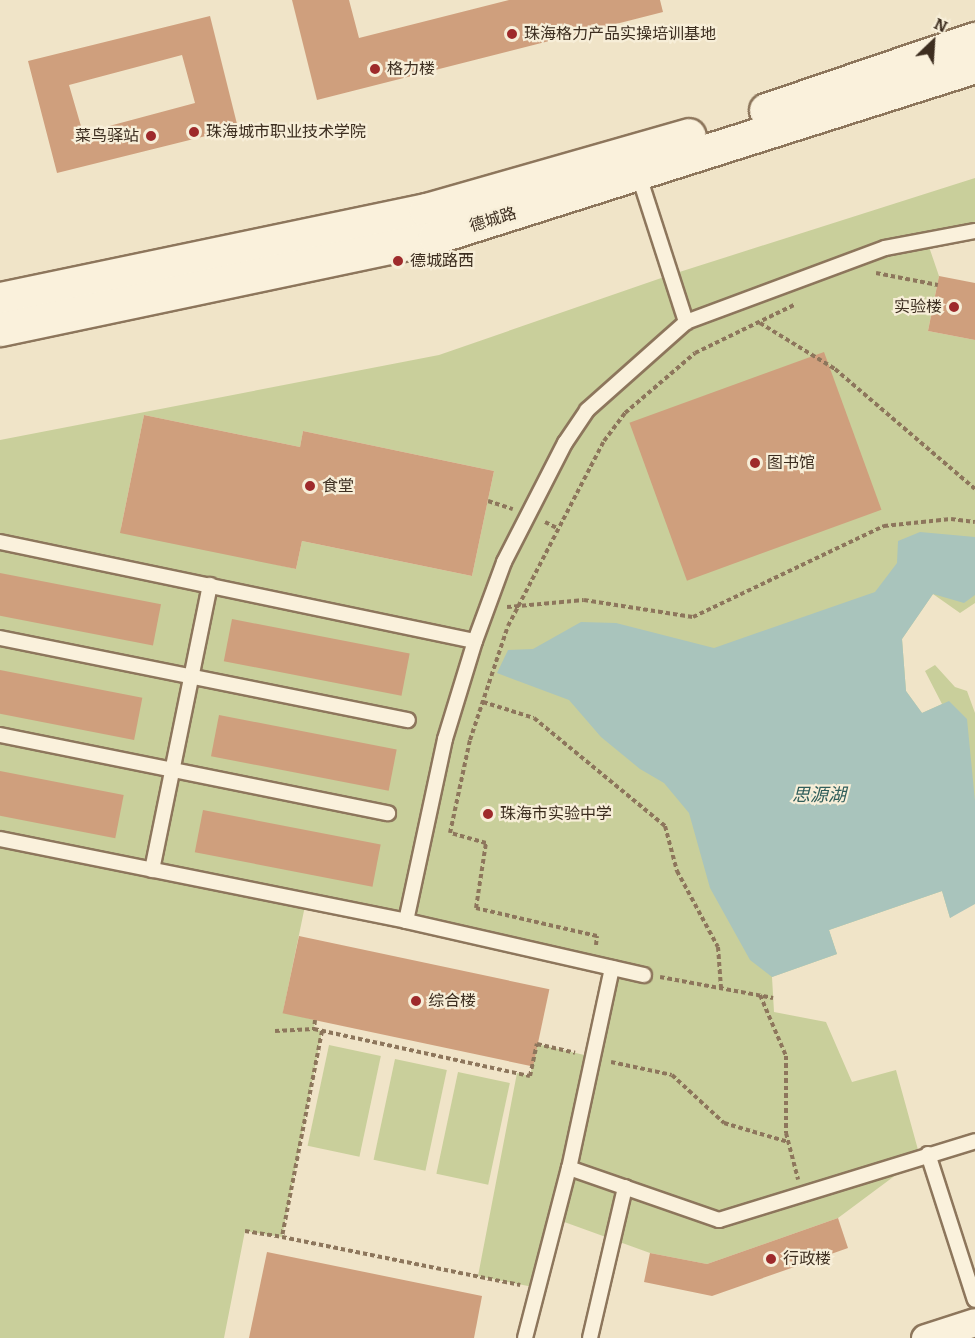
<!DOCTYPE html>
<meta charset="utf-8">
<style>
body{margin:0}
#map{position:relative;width:975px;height:1338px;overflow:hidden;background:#f0e4c8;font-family:Bitter,"Noto Sans SC",serif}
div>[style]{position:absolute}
.green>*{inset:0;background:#c9cf9b;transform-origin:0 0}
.water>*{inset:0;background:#a9c4bc}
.building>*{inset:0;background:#cf9f7d;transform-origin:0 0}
.path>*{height:4px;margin-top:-2px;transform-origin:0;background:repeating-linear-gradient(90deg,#8d765c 0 4.5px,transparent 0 7.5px)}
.roads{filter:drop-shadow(2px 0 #8d765c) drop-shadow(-2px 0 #8d765c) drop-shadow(0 2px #8d765c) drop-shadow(0 -2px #8d765c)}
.service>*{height:14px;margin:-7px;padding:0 7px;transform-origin:7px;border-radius:7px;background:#faf1dc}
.minor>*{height:27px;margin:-13.5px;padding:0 13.5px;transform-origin:13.5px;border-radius:13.5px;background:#faf1dc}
.tertiary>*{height:33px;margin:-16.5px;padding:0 16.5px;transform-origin:16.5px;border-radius:16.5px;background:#faf1dc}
.dots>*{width:16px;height:16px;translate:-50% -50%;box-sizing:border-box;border:3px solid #f7eed8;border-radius:50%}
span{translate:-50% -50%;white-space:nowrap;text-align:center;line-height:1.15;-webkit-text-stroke:4.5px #f7eed8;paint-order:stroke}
.poi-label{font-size:16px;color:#3d2e20}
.left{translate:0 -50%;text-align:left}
.right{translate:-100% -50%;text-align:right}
.street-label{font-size:16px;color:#3d2e20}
.water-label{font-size:18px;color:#2f5d5a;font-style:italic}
.north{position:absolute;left:903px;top:12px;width:60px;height:60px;-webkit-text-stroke:4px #f7eed8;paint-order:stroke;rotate:25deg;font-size:16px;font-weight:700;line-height:24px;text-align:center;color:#3d2e20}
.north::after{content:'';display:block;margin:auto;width:21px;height:27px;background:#3d2e20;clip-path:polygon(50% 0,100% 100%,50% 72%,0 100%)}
</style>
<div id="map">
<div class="green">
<i style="clip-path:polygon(evenodd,975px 178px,975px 232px,926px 238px,939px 276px,928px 331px,975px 340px,975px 603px,960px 613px,933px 594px,902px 639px,906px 691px,922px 713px,942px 704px,925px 671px,935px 665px,955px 687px,967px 691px,975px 713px,975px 901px,950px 918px,942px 891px,829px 930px,837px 954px,772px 977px,774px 1012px,826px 1022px,852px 1082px,896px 1070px,920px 1157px,838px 1218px,707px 1264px,650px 1253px,556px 1219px,538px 1288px,478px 1276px,517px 1073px,530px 1076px,537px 1044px,593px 1057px,612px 968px,306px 901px,283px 1012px,315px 1020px,314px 1029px,322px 1031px,282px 1237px,245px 1231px,224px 1338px,0 1338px,0 440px,439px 355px,670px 275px,975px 178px,144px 415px,300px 447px,303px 431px,494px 471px,472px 576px,302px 541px,296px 569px,121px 528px,144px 415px)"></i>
<i style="left:329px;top:1045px;width:53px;height:103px;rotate:12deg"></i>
<i style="left:395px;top:1059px;width:53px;height:103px;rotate:12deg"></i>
<i style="left:458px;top:1072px;width:53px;height:104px;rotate:12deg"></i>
</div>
<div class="water">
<i style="clip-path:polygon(920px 532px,975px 537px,975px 595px,964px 603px,933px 594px,902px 639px,906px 691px,922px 713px,949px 701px,967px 719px,975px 801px,975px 904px,950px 918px,942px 891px,829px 930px,837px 954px,772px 977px,750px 960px,710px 888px,689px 813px,664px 783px,640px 769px,601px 737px,569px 700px,497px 673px,508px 650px,533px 649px,581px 622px,616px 623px,714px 648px,875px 592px,897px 563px,898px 541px)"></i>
</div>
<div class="building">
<i style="clip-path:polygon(292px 0,349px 0,359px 38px,509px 0,660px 0,663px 12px,317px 100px)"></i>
<i style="clip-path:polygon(evenodd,210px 16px,238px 128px,57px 173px,28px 61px,210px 16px,182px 55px,195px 103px,83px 133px,69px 85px,182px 55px)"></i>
<i style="clip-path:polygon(939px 276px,975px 283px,975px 340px,928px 331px)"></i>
<i style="left:824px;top:352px;width:168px;height:207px;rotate:70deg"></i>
<i style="clip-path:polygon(144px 415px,300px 447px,303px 431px,494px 471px,472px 576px,302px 541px,296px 569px,120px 533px)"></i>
<i style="left:0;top:573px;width:164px;height:42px;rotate:11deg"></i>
<i style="left:232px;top:619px;width:181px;height:43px;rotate:11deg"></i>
<i style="left:0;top:670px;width:145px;height:43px;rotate:11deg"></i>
<i style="left:219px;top:715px;width:181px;height:42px;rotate:11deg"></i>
<i style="left:0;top:771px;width:126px;height:44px;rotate:11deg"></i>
<i style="left:203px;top:810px;width:181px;height:43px;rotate:11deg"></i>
<i style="left:299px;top:936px;width:256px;height:79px;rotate:12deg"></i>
<i style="clip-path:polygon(838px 1218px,848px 1248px,712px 1296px,644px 1282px,650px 1253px,707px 1264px)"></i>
<i style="clip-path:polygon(267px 1252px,482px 1296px,474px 1338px,249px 1338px)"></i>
</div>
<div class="path">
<i style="left:876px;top:273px;width:63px;rotate:11deg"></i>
<i style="left:760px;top:323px;width:88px;rotate:31.5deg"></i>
<i style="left:835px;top:369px;width:184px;rotate:40.6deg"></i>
<i style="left:488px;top:501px;width:26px;rotate:18deg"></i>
<i style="left:545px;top:522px;width:13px;rotate:27deg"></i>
<i style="left:507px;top:607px;width:77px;rotate:-5.2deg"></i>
<i style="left:584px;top:600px;width:110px;rotate:8.9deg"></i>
<i style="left:693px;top:617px;width:212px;rotate:-25.5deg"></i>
<i style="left:884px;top:526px;width:67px;rotate:-6deg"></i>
<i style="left:951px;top:519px;width:24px;rotate:7deg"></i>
<i style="left:483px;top:702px;width:53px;rotate:17.4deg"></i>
<i style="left:534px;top:718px;width:170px;rotate:39.5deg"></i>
<i style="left:665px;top:826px;width:47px;rotate:75.1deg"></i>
<i style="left:677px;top:871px;width:86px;rotate:61.7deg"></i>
<i style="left:718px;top:947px;width:41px;rotate:85.8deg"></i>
<i style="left:596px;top:945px;width:9px;rotate:-84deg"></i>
<i style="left:597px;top:936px;width:124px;rotate:-167deg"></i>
<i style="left:476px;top:908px;width:66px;rotate:-81.3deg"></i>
<i style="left:486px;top:843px;width:37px;rotate:-164deg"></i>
<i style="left:450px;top:833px;width:95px;rotate:-77.9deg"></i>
<i style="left:470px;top:740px;width:120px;rotate:-71.6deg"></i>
<i style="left:508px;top:626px;width:208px;rotate:-62.6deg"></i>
<i style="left:604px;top:441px;width:35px;rotate:-53deg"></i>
<i style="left:625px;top:413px;width:92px;rotate:-40.6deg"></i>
<i style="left:695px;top:353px;width:112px;rotate:-25.9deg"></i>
<i style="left:660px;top:977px;width:115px;rotate:10.5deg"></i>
<i style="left:760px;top:995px;width:66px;rotate:66.9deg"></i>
<i style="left:786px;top:1056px;width:77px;rotate:90deg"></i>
<i style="left:786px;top:1133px;width:48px;rotate:75.4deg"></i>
<i style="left:315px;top:1020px;width:9px;rotate:96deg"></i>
<i style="left:314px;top:1029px;width:221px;rotate:12.3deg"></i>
<i style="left:530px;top:1076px;width:33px;rotate:-78deg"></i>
<i style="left:537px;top:1044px;width:39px;rotate:13deg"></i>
<i style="left:275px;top:1031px;width:39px;rotate:-3deg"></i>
<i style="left:322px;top:1031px;width:210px;rotate:101deg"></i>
<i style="left:282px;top:1237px;width:243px;rotate:11.4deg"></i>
<i style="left:611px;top:1062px;width:62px;rotate:12deg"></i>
<i style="left:672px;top:1075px;width:71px;rotate:42.7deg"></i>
<i style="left:724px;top:1123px;width:67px;rotate:16.5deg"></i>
<i style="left:245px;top:1231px;width:37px;rotate:9deg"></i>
</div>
<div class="roads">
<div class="service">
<i style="left:638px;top:173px;width:157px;rotate:72.1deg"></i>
<i style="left:0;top:542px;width:485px;rotate:11.8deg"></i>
<i style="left:0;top:638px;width:416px;rotate:11.4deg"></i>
<i style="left:0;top:735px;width:396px;rotate:11.4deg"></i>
<i style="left:0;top:839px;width:414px;rotate:11.4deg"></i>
<i style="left:406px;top:921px;width:244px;rotate:12.8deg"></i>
<i style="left:152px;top:870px;width:291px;rotate:-78.5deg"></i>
<i style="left:406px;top:921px;width:186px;rotate:-77.9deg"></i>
<i style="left:445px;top:739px;width:102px;rotate:-73deg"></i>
<i style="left:475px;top:641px;width:84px;rotate:-69.8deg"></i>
<i style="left:504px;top:562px;width:134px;rotate:-62.9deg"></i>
<i style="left:565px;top:443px;width:40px;rotate:-56deg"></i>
<i style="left:587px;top:410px;width:132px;rotate:-41.6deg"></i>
<i style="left:686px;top:322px;width:212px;rotate:-20.4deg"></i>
<i style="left:885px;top:248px;width:92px;rotate:-10.7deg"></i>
<i style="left:612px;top:968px;width:205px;rotate:102.1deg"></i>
<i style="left:569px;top:1168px;width:159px;rotate:19.1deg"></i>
<i style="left:719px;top:1220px;width:268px;rotate:-17.1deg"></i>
<i style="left:928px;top:1154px;width:153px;rotate:72.2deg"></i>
<i style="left:525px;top:1338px;width:176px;rotate:-75.5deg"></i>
<i style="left:590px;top:1338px;width:155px;rotate:-76.9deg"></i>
</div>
<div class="minor">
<i style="left:925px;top:1338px;width:52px;rotate:-17.7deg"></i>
</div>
<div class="tertiary">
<i style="left:766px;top:110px;width:221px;rotate:-18.8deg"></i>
<i style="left:0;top:299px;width:435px;rotate:-11.8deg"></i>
<i style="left:426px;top:210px;width:273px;rotate:-15.9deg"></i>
<i style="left:0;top:329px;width:445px;rotate:-11.9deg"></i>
<i style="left:435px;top:237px;width:566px;rotate:-17.57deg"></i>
</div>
</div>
<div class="dots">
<i style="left:512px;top:34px;background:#9e2a2b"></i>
<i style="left:375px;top:69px;background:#9e2a2b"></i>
<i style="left:194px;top:132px;background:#9e2a2b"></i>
<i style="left:151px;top:136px;background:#9e2a2b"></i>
<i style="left:398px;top:261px;background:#9e2a2b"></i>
<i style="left:954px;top:307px;background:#9e2a2b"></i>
<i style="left:755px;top:463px;background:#9e2a2b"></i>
<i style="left:310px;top:486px;background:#9e2a2b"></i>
<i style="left:488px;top:814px;background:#9e2a2b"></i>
<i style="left:416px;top:1001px;background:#9e2a2b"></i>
<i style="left:771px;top:1259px;background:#9e2a2b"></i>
</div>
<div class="poi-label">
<span class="left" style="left:524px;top:34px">珠海格力产品实操培训基地</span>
<span class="left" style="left:387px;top:69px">格力楼</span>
<span class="left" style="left:206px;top:132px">珠海城市职业技术学院</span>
<span class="right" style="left:139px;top:136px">菜鸟驿站</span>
<span class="left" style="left:410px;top:261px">德城路西</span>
<span class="right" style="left:942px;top:307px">实验楼</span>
<span class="left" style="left:767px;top:463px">图书馆</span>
<span class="left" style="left:322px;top:486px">食堂</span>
<span class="left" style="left:500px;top:814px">珠海市实验中学</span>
<span class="left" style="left:428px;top:1001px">综合楼</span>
<span class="left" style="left:783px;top:1259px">行政楼</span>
</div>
<div class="street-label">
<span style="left:493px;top:220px;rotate:-17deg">德城路</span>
</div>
<div class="water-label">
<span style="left:819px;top:795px">思源湖</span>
</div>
<div class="north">N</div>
</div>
